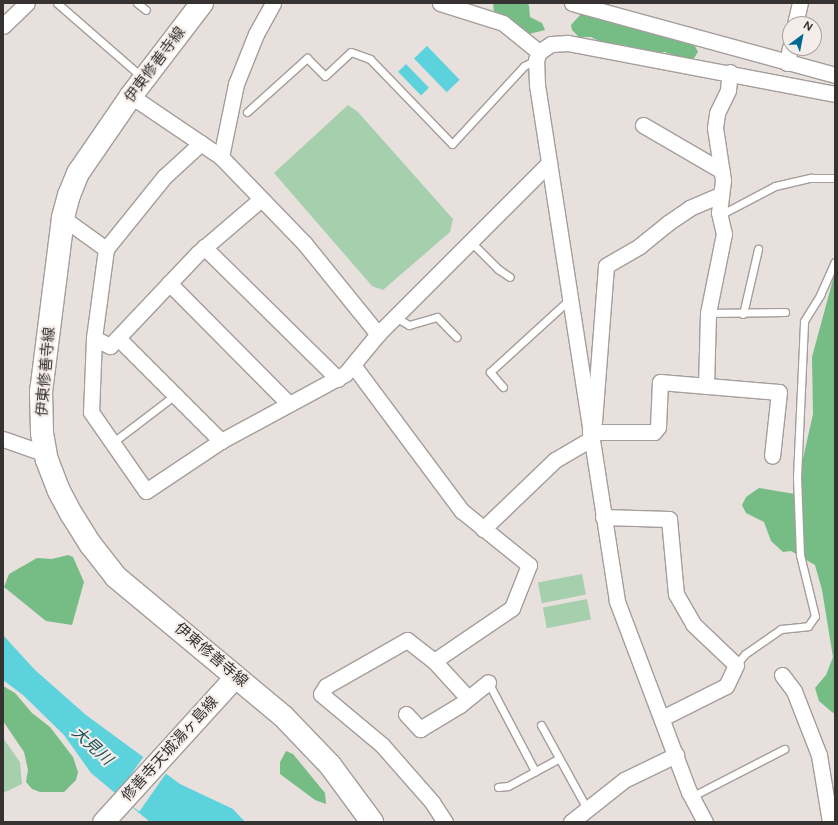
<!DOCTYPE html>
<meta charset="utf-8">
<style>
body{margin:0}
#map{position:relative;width:838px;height:825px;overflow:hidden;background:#e8e0dd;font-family:Figtree,"Noto Sans JP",sans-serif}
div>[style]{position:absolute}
.green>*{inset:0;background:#a6cfad;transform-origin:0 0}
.forest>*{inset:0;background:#76bc85}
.water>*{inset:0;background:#5bd2dc;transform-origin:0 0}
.pier>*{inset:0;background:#e8e0dd;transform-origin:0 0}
.roads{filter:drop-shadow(1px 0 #a49d9b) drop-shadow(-1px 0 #a49d9b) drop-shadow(0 1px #a49d9b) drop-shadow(0 -1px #a49d9b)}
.lane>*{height:7px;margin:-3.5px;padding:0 3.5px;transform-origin:3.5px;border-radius:3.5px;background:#fff}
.street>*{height:15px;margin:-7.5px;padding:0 7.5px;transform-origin:7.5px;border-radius:7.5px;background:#fff}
.secondary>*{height:21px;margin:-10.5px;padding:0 10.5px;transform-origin:10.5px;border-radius:10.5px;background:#fff}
.primary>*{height:22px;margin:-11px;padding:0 11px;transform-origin:11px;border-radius:11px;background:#fff}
span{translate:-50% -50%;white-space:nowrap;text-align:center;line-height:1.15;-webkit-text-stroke:4px #f5edea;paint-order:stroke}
.street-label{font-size:15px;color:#353231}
.water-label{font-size:16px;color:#1a4e53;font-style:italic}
.frame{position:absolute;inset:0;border:4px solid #353231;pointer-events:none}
.north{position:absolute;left:782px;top:16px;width:40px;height:40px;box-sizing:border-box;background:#f5edea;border:1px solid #a8a2a0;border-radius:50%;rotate:32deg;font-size:11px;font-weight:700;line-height:16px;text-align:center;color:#353231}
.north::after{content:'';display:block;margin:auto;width:14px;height:18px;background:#006a97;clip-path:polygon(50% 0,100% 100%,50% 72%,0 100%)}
</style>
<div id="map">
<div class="green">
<i style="clip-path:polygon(348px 105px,358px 112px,453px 219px,450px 232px,383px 290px,372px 286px,274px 173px)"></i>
<i style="left:582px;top:574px;width:21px;height:45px;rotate:79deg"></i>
<i style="left:587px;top:599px;width:21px;height:45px;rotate:79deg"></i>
<i style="clip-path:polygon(3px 738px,20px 762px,22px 784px,3px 793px)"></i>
</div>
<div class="forest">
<i style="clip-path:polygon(493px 3px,525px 3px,529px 5px,530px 17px,542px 23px,545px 30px,529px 34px,494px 13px)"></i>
<i style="clip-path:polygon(591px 13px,694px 44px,698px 52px,694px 58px,684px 60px,665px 52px,650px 53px,624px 45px,605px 44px,591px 37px,579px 37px,572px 30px,571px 25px,581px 14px)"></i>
<i style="clip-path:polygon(835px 272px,835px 712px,833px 713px,819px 701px,815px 688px,826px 675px,833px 657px,822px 590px,815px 565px,791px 551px,783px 552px,771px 541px,764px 522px,746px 513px,742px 505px,746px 497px,759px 488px,795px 494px,813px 414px,812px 357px)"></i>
<i style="clip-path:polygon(68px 555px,73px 557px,84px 582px,72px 625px,46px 621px,4px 587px,9px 574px,37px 558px,52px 559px)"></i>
<i style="clip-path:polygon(3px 686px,15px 693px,32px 713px,50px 727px,73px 757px,78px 772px,76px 780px,64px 792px,40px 792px,32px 789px,26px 782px,28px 770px,24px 752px,3px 721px)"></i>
<i style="clip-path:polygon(286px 751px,293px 754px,325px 793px,326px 804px,315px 800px,280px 774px,280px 762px)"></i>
</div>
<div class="water">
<i style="left:427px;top:46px;width:47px;height:18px;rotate:46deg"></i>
<i style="left:406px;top:64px;width:33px;height:11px;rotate:46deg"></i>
<i style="clip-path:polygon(3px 635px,35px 670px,86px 715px,180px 784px,233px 809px,245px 822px,150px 822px,91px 773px,64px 735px,23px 695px,3px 680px)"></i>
</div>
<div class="pier">
<i style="left:144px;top:756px;width:28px;height:48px;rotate:35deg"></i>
</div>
<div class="roads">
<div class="lane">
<i style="left:57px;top:3px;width:114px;rotate:41.1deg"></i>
<i style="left:137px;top:3px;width:11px;rotate:38deg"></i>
<i style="left:247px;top:112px;width:81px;rotate:-42deg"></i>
<i style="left:307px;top:58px;width:25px;rotate:45deg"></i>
<i style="left:325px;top:76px;width:35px;rotate:-43deg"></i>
<i style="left:351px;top:52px;width:20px;rotate:20deg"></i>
<i style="left:370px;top:59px;width:118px;rotate:46deg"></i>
<i style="left:452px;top:144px;width:106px;rotate:-47.3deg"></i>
<i style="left:524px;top:66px;width:13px;rotate:-27deg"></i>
<i style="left:720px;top:215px;width:62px;rotate:-27.8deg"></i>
<i style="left:775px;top:186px;width:37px;rotate:-13deg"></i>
<i style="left:811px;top:178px;width:24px"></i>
<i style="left:470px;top:241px;width:40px;rotate:45deg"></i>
<i style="left:498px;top:269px;width:14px;rotate:34deg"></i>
<i style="left:708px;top:313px;width:77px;rotate:-0.7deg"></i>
<i style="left:743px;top:314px;width:67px;rotate:-77deg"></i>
<i style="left:395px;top:317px;width:16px;rotate:30deg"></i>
<i style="left:409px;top:325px;width:29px;rotate:-16deg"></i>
<i style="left:437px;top:317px;width:28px;rotate:46deg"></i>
<i style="left:503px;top:387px;width:20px;rotate:-131deg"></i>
<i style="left:490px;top:372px;width:108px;rotate:-42.4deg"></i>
<i style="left:112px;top:443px;width:79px;rotate:-37.3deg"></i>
<i style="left:736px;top:665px;width:14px;rotate:-51deg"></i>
<i style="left:745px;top:654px;width:44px;rotate:-34.8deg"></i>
<i style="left:781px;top:629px;width:27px;rotate:-6deg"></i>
<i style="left:808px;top:626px;width:12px;rotate:-55deg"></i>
<i style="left:815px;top:616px;width:63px;rotate:-103.8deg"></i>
<i style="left:800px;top:555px;width:78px;rotate:-92.2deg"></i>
<i style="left:797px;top:477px;width:156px;rotate:-87.4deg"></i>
<i style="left:804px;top:321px;width:31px;rotate:-58deg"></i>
<i style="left:820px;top:295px;width:36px;rotate:-66deg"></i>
<i style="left:488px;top:682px;width:101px;rotate:62.2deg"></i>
<i style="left:541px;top:725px;width:94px;rotate:61.2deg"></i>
<i style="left:498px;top:787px;width:10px;rotate:-6deg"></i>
<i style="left:508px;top:786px;width:57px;rotate:-28.4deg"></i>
<i style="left:691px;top:797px;width:105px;rotate:-27.3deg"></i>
</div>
<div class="street">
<i style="left:440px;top:3px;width:66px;rotate:17.6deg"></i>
<i style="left:503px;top:23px;width:46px;rotate:38.9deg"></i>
<i style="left:572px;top:3px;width:273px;rotate:15.3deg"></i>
<i style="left:795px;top:24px;width:22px;rotate:-77deg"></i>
<i style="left:3px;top:26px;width:33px;rotate:-44deg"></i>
<i style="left:787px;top:63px;width:15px;rotate:-79deg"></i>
<i style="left:131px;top:96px;width:109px;rotate:34.1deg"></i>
<i style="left:221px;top:157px;width:121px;rotate:46deg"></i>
<i style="left:305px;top:244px;width:116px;rotate:51deg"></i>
<i style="left:643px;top:125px;width:91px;rotate:30.2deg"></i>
<i style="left:201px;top:143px;width:50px;rotate:137.4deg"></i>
<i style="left:164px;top:177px;width:92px;rotate:128.9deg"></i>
<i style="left:106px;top:249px;width:90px;rotate:97.7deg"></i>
<i style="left:94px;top:338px;width:74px;rotate:92.3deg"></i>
<i style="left:91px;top:412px;width:96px;rotate:55.2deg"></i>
<i style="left:146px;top:491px;width:90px;rotate:-33.7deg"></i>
<i style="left:221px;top:441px;width:141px;rotate:-28.4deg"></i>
<i style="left:345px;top:374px;width:52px;rotate:-50.5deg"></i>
<i style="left:378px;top:334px;width:242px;rotate:-45deg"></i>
<i style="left:221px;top:157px;width:75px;rotate:-78.4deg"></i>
<i style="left:236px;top:84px;width:54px;rotate:-68.2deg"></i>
<i style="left:256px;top:34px;width:35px;rotate:-61deg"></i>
<i style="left:720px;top:195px;width:33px;rotate:157deg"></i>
<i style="left:690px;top:208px;width:27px;rotate:146deg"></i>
<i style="left:668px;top:223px;width:36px;rotate:141deg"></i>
<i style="left:640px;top:246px;width:39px;rotate:150deg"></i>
<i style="left:606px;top:266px;width:155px;rotate:94.4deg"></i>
<i style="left:594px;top:421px;width:12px;rotate:110deg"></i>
<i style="left:590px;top:432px;width:64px"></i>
<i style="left:654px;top:432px;width:6px;rotate:-51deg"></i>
<i style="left:658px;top:427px;width:45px;rotate:-87.5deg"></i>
<i style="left:660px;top:382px;width:119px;rotate:4.8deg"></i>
<i style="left:779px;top:392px;width:64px;rotate:96.2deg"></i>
<i style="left:63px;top:218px;width:53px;rotate:35.8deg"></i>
<i style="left:204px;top:247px;width:188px;rotate:44.6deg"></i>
<i style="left:169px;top:283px;width:169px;rotate:45.2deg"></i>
<i style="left:94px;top:338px;width:18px;rotate:27deg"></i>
<i style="left:110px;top:346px;width:128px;rotate:-46.6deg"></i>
<i style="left:198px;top:253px;width:83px;rotate:-40.6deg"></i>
<i style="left:118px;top:338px;width:146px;rotate:45deg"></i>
<i style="left:353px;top:365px;width:182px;rotate:53.3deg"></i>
<i style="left:462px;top:511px;width:86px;rotate:38.9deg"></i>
<i style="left:529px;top:565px;width:46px;rotate:111.6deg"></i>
<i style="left:512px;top:608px;width:94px;rotate:145.8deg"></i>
<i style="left:434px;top:661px;width:34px;rotate:-142deg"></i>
<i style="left:407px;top:640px;width:93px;rotate:150.4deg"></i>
<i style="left:326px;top:686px;width:9px;rotate:122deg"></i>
<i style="left:321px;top:694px;width:80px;rotate:39.9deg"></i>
<i style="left:382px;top:745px;width:76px;rotate:48.7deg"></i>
<i style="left:432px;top:802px;width:24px;rotate:57deg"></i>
<i style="left:706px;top:386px;width:73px;rotate:-88.4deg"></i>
<i style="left:708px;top:313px;width:81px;rotate:-78.6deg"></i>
<i style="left:724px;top:234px;width:22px;rotate:-103deg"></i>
<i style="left:719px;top:213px;width:33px;rotate:-83deg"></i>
<i style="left:723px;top:180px;width:53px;rotate:-98.7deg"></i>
<i style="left:715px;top:128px;width:15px;rotate:-82deg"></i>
<i style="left:717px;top:113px;width:25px;rotate:-64deg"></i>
<i style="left:728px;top:90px;width:18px;rotate:-84deg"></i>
<i style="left:3px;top:439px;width:46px;rotate:19.2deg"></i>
<i style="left:603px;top:517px;width:66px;rotate:1.7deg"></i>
<i style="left:669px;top:519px;width:75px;rotate:84.7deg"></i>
<i style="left:676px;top:594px;width:34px;rotate:60deg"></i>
<i style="left:693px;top:624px;width:59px;rotate:43.6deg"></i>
<i style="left:736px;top:665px;width:23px;rotate:115deg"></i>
<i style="left:726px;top:686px;width:72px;rotate:153.4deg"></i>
<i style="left:483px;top:529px;width:100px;rotate:-43.8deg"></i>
<i style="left:555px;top:460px;width:42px;rotate:-30.3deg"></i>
<i style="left:434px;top:661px;width:49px;rotate:47.5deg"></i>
<i style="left:782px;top:675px;width:20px;rotate:53deg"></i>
<i style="left:794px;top:691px;width:69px;rotate:68.7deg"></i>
<i style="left:819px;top:755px;width:68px;rotate:80.7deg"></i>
<i style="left:406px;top:714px;width:21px;rotate:47deg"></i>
<i style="left:420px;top:729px;width:47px;rotate:-31deg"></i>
<i style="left:460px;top:705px;width:36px;rotate:-39deg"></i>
<i style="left:571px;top:822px;width:68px;rotate:-38.4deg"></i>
<i style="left:624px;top:780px;width:58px;rotate:-25.7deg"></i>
<i style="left:705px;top:822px;width:34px;rotate:-118deg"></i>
<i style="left:689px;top:792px;width:204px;rotate:-110.7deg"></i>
<i style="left:617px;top:601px;width:522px;rotate:-98.81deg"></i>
<i style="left:537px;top:85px;width:25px;rotate:-92deg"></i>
<i style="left:536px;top:60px;width:9px;rotate:-69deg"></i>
<i style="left:539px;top:52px;width:14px;rotate:-34deg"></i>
<i style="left:551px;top:44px;width:17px;rotate:-3deg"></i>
<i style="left:568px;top:43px;width:272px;rotate:10.8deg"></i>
</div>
<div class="secondary">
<i style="left:103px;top:822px;width:197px;rotate:-47.7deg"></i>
</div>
<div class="primary">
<i style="left:202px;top:3px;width:117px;rotate:127.4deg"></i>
<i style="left:131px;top:96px;width:93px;rotate:124.5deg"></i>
<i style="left:78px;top:173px;width:24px;rotate:112deg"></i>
<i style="left:69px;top:195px;width:24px;rotate:105deg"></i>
<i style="left:63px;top:218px;width:174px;rotate:97.2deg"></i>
<i style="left:41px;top:391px;width:42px;rotate:88.6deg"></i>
<i style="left:42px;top:433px;width:27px;rotate:80deg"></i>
<i style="left:47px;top:460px;width:33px;rotate:69deg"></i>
<i style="left:59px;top:491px;width:27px;rotate:62deg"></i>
<i style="left:72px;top:515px;width:36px;rotate:58deg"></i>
<i style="left:91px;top:545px;width:41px;rotate:52deg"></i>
<i style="left:116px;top:577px;width:217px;rotate:39.8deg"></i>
<i style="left:283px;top:716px;width:68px;rotate:46.2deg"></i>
<i style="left:330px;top:765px;width:71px;rotate:53.6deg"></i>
</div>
</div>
<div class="street-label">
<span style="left:155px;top:65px;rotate:-53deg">伊東修善寺線</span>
<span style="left:46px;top:372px;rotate:-85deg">伊東修善寺線</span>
<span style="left:211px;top:655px;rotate:40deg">伊東修善寺線</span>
<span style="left:170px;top:749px;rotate:-48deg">修善寺天城湯ヶ島線</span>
</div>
<div class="water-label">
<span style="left:92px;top:746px;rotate:42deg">大見川</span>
</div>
<div class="frame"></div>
<div class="north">N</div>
</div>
